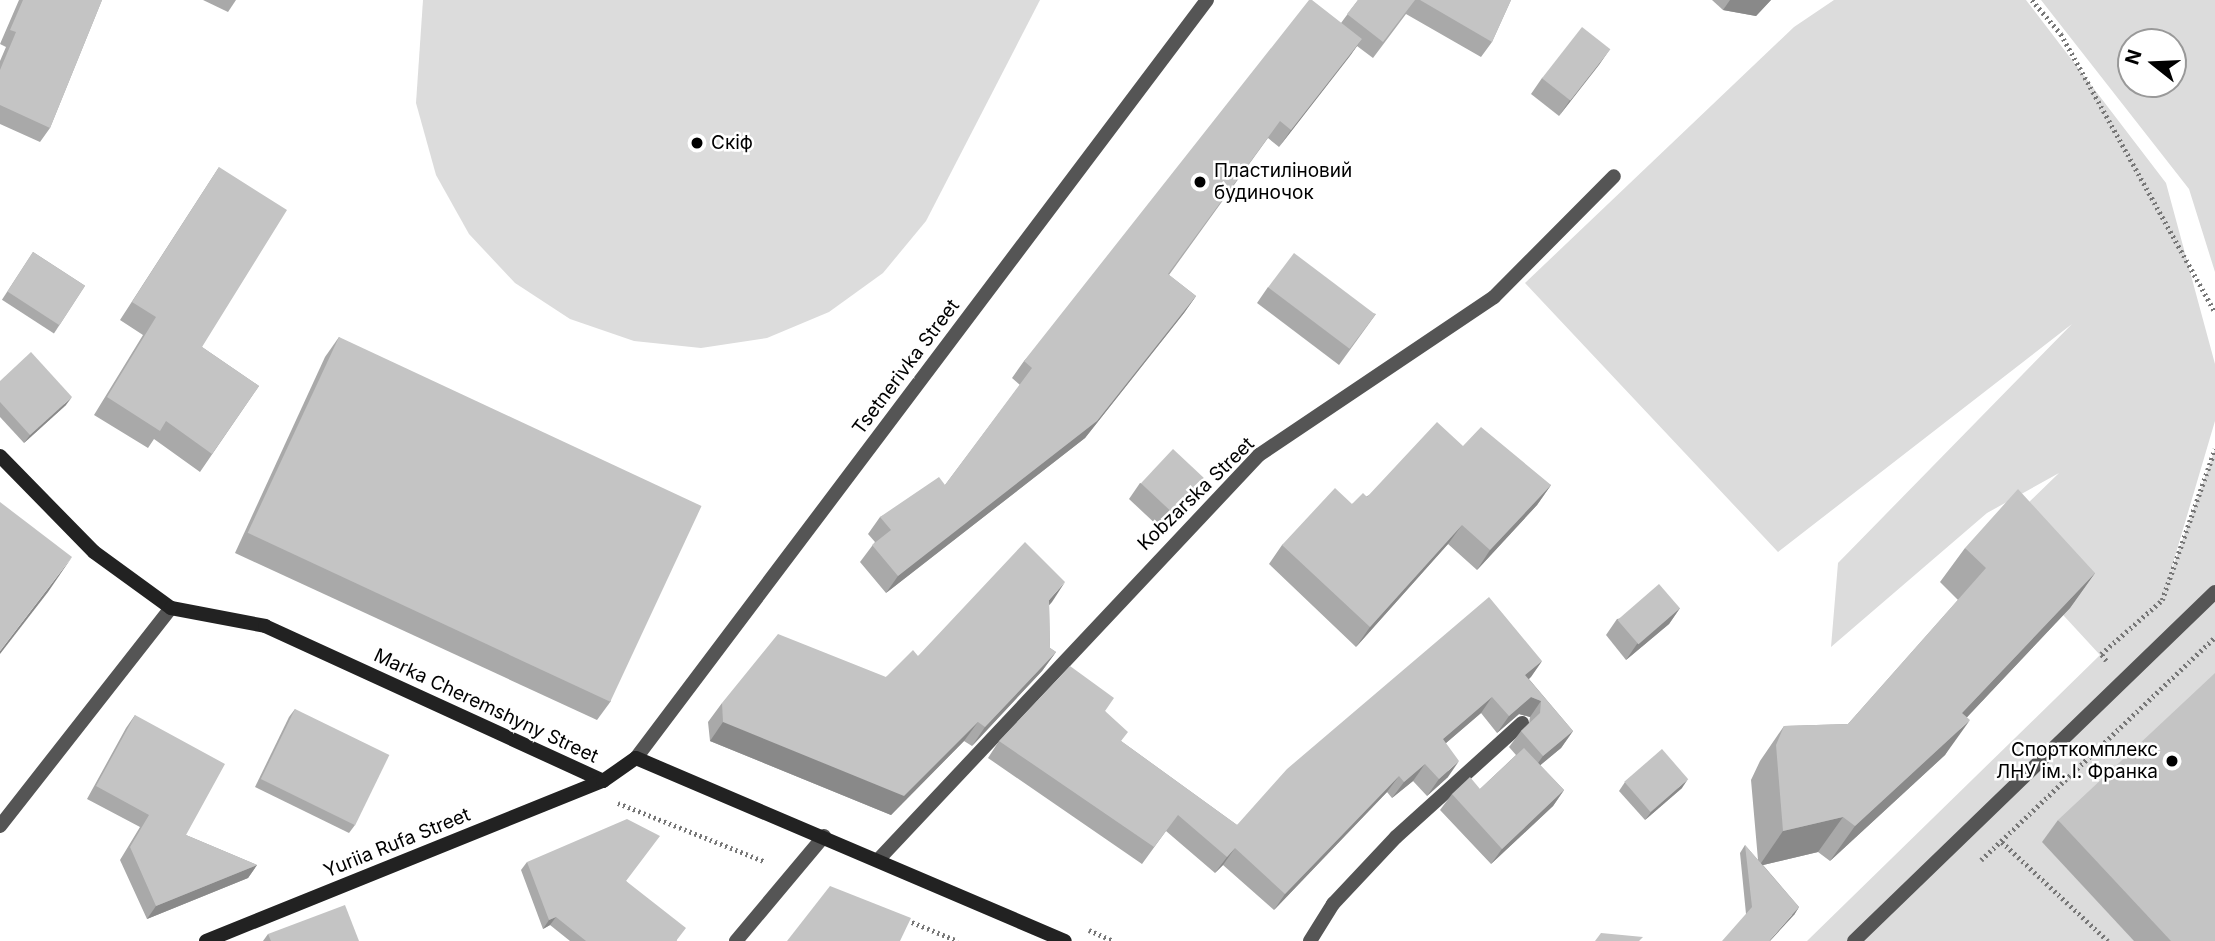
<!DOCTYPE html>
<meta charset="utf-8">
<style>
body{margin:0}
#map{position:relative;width:2215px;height:941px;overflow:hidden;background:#fff;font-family:Inter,sans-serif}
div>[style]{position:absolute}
.green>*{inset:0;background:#dcdcdc}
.path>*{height:4.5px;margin-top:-2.25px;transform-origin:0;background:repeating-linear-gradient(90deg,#777 0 2px,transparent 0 5.5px)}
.lane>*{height:14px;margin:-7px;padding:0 7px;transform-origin:7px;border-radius:7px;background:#555}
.street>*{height:14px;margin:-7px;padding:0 7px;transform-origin:7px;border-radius:7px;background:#555}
.secondary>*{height:14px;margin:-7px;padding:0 7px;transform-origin:7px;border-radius:7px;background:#222}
.wall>*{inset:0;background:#a9a9a9;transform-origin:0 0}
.shaded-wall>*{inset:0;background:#898989}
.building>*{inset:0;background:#c4c4c4;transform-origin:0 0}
.dots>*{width:19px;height:19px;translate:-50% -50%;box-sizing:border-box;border:4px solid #fff;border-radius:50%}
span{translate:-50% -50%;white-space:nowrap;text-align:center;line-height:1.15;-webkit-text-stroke:5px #fff;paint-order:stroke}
.poi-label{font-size:19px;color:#000}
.left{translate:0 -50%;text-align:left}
.right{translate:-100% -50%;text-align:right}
.street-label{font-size:19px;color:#000}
.north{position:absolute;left:2117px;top:28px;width:70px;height:70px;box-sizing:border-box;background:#fff;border:2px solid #999;border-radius:50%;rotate:288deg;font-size:19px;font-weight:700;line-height:28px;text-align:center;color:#000}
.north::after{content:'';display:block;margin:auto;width:24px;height:32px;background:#000;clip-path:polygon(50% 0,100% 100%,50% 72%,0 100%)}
</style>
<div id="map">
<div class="green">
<i style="clip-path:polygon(423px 0,1040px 0,926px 221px,883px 273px,829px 312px,767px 338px,701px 348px,634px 341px,570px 319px,515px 283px,469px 234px,436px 175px,416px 103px)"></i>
<i style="clip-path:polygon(1834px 0,2026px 0,2166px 183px,2215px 364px,2215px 421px,2168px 580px,2215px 449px,2215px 941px,1807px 941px,2100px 655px,1992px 538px,2059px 473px,1987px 513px,1831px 647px,1838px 563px,2072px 324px,1778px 552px,1525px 283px,1794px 27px)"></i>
<i style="clip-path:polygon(evenodd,2041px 0,2215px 0,2215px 272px,2189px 189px,2041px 0,2131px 42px,2173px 42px,2173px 84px,2131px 84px,2131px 42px)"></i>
</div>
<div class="path">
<i style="left:2032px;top:0;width:45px;rotate:49.5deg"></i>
<i style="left:2061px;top:34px;width:318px;rotate:61deg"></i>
<i style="left:2106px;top:661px;width:9px;rotate:-126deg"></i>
<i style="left:2101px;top:654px;width:81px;rotate:-41.5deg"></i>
<i style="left:2162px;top:600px;width:160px;rotate:-70.7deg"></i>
<i style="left:618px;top:803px;width:159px;rotate:21.7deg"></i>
<i style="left:2002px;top:842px;width:145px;rotate:43deg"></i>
<i style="left:1981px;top:860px;width:323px;rotate:-43.6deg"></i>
<i style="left:907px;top:920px;width:55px;rotate:22.4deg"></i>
<i style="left:1089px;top:930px;width:27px;rotate:24deg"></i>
</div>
<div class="lane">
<i style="left:1310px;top:941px;width:44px;rotate:-58.1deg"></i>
<i style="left:1333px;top:904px;width:92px;rotate:-46.8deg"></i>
<i style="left:1396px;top:837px;width:170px;rotate:-42.1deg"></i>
<i style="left:1854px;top:941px;width:502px;rotate:-44.03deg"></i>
</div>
<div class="street">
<i style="left:636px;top:758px;width:949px;rotate:-53.01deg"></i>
<i style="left:0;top:826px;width:277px;rotate:-51.9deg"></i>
<i style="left:878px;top:860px;width:556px;rotate:-46.75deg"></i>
<i style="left:1259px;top:455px;width:283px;rotate:-33.9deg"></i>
<i style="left:1494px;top:297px;width:170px;rotate:-45.2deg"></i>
<i style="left:736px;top:941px;width:137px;rotate:-50deg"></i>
</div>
<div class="secondary">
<i style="left:0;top:456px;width:134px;rotate:45.6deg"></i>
<i style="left:94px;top:552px;width:95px;rotate:36deg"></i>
<i style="left:171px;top:608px;width:96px;rotate:10.8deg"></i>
<i style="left:265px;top:626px;width:372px;rotate:24.6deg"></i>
<i style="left:206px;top:941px;width:428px;rotate:-22deg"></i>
<i style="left:603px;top:781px;width:40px;rotate:-34.9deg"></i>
<i style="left:636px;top:758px;width:466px;rotate:23.1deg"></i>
</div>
<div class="wall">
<i style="clip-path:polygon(19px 0,102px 0,50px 128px,40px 142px,0 124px,0 61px,6px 47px,0 44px)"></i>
<i style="clip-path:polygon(203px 0,236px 0,228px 12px)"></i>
<i style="clip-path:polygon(1358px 0,1511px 0,1492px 42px,1481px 57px,1406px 14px,1373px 58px,1357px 46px,1279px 147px,1268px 138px,1169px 275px,1196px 296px,1184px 313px,1085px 438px,886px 593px,860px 562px,875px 542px,868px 534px,880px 517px,945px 485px,1020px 385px,1012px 378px,1024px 361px,1341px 23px)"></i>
<i style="clip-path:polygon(1712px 0,1771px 0,1756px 16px,1723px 10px)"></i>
<i style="clip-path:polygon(1610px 49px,1559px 116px,1531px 94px,1542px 78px)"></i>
<i style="clip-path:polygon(219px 167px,202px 347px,259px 386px,200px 472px,154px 439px,148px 448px,94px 415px,143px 335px,120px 320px)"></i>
<i style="left:33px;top:252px;width:62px;height:57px;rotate:33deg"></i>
<i style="clip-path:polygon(1268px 287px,1376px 314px,1339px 365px,1257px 303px)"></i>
<i style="clip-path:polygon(339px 337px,611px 701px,597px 720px,235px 553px,325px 357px)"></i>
<i style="clip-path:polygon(0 381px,66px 405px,24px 443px,0 417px)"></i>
<i style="clip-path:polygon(1463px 446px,1551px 485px,1537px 505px,1477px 570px,1448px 544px,1356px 647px,1269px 564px,1282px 545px,1352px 504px)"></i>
<i style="clip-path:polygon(1140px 483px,1193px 494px,1160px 528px,1129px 499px)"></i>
<i style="clip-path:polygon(1965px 548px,2095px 573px,2070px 608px,1967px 717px,1945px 755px,1830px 861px,1818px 852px,1763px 865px,1799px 907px,1794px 915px,1746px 914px,1740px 853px,1745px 845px,1758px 860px,1751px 780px,1760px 761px,1784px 726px,1848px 724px,1958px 600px,1940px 582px)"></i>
<i style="clip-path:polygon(1049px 604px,1050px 648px,1056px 652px,1042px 671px,972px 746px,964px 741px,891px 815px,710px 741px,708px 722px,722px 703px,886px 677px,918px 656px)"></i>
<i style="clip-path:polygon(1680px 608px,1669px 624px,1626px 660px,1606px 635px,1617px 619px)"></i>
<i style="clip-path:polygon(1542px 661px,1529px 679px,1573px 731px,1561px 748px,1540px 765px,1564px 790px,1553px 806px,1491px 864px,1440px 810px,1452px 794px,1480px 789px,1516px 755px,1509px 747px,1521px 731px,1529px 723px,1530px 717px,1519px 714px,1497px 733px,1481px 713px,1446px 743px,1448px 777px,1427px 796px,1413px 781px,1392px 798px,1387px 792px,1274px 910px,1223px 865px,1215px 873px,1166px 831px,1142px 864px,988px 758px,999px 741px,1105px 711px,1121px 741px,1237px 825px)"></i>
<i style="clip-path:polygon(295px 709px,355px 825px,349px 833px,255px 787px,289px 717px)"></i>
<i style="clip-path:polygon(135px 715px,186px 835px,257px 865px,248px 878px,147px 919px,120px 860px,140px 827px,87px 799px,126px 728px)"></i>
<i style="clip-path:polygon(1625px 782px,1682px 788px,1645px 820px,1619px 791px)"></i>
<i style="clip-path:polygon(2058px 820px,2215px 941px,2134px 941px,2042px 842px)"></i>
<i style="clip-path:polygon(527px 862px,626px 881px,677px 941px,570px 941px,550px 925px,543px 929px,521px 870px)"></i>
<i style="clip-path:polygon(268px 934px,359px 941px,263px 941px)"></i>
</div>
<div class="shaded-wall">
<i style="clip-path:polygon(1730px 0,1771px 0,1756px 16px,1723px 10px)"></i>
<i style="clip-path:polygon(1362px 39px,1350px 56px,1279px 147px,1291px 130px)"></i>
<i style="clip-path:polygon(1610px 49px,1599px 65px,1559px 116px,1570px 100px)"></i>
<i style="clip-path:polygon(1196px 296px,1184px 313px,1085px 438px,886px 593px,898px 576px)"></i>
<i style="clip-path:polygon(72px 397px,66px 405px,24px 443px,30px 435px)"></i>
<i style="clip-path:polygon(1204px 478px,1193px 494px,1160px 528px,1171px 512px)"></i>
<i style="clip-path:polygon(1551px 485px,1537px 505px,1477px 570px,1490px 550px)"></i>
<i style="clip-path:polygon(1462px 525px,1448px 544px,1356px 647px,1370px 627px)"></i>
<i style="clip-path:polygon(72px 557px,48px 592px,0 654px,0 651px)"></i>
<i style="clip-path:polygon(2095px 573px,2070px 608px,1938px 748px,1962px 713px)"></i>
<i style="clip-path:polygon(1065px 582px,1052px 602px,1036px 620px,1049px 600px)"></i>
<i style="clip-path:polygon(1680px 608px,1669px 624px,1626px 660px,1637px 644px)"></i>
<i style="clip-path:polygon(1056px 652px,1042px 671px,972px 746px,985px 727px)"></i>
<i style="clip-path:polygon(1542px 661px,1531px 677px,1514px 692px,1525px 675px)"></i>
<i style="clip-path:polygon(1492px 697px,1481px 713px,1432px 755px,1443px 739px)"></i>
<i style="clip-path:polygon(1531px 697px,1541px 701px,1530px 717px,1519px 714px,1497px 733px,1509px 716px)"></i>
<i style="clip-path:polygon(1970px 720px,1945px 755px,1830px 861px,1855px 826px)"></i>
<i style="clip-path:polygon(723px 722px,978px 722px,964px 741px,891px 815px,710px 741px)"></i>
<i style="clip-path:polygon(1573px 731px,1561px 748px,1531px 773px,1543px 756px)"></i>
<i style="clip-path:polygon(1459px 761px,1448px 777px,1427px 796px,1439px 779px)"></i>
<i style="clip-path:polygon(1425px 764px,1413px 781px,1392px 798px,1404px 782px)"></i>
<i style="clip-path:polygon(1399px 776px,1387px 792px,1274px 910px,1285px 894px)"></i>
<i style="clip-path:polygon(1688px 779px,1682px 788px,1645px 820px,1651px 812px)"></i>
<i style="clip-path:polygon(1564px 790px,1553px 806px,1491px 864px,1502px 849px)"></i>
<i style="clip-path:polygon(1843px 817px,1818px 852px,1759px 866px,1783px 831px)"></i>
<i style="clip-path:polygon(1235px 848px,1223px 865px,1215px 873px,1227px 857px)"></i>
<i style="clip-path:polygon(257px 865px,248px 878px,147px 919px,156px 906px)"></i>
<i style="clip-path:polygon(1799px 907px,1794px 915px,1770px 941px,1769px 941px)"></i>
<i style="clip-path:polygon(556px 917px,550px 925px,543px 929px,549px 920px)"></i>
</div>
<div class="building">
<i style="clip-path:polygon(23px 0,102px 0,50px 128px,0 105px,0 70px,16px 32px,10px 30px)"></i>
<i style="clip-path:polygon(1309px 0,1312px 0,1362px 39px,1291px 130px,1280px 121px,1168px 274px,1196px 296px,1097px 421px,898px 576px,872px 545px,891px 530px,880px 517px,939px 477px,945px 485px,1032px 368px,1024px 361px)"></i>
<i style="clip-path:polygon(1358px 0,1415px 0,1383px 42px,1347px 14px)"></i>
<i style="clip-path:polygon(1420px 0,1511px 0,1492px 42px)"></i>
<i style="left:1582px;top:27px;width:36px;height:65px;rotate:38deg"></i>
<i style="clip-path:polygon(219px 167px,287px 210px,202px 347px,259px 386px,212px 454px,166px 421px,160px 431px,107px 397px,156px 317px,132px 302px)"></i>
<i style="left:33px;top:252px;width:62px;height:47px;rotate:33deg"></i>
<i style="left:1294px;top:253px;width:102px;height:43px;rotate:37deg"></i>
<i style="left:339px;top:337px;width:400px;height:216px;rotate:25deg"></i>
<i style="clip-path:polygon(31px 352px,72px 397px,30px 435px,0 402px,0 381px)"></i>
<i style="clip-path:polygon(1437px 422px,1463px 446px,1481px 427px,1551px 485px,1490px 550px,1462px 525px,1370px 627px,1282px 545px,1335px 488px,1352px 504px,1363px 493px,1367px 497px)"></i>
<i style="left:1173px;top:449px;width:42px;height:47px;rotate:43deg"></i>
<i style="clip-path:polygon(2018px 489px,2095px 573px,1962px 713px,1970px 720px,1855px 826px,1843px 817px,1783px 831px,1776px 745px,1784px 726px,1848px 724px,1986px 568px,1965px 548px)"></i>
<i style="clip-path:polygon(0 502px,72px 557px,0 651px)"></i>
<i style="clip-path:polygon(1025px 542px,1065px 582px,1049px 600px,1050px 648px,1056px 652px,985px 727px,978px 722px,904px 796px,723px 722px,722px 703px,778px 634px,886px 677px,913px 650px,918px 656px)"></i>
<i style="left:1659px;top:584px;width:32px;height:55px;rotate:49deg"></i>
<i style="clip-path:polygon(1489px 597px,1542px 661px,1525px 675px,1573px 731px,1543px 756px,1521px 731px,1540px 713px,1541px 701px,1531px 697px,1509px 716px,1492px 697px,1443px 739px,1459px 761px,1439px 779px,1425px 764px,1404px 782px,1399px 776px,1285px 894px,1235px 848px,1227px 857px,1178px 815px,1154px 847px,999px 741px,1070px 666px,1114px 698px,1105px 711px,1128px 732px,1121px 741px,1237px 825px,1287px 769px)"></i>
<i style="clip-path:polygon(2215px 673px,2215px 941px,2171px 941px,2058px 820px)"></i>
<i style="left:295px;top:709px;width:105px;height:78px;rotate:26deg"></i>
<i style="clip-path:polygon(135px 715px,225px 764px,186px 835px,257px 865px,156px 906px,130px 847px,149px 815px,96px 786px)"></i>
<i style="clip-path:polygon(1524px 748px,1564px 790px,1502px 849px,1452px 794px,1470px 777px,1480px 789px)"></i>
<i style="left:1662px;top:749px;width:40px;height:50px;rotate:49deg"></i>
<i style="clip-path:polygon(627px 819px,660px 836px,626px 881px,686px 928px,676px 941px,586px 941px,556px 917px,549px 920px,527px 862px)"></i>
<i style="clip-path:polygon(1745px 845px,1799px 907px,1769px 941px,1722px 941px,1752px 907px)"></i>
<i style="clip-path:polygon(830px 886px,911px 918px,900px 941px,787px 941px)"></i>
<i style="clip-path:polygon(345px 905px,359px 941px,271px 941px,268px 934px)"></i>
<i style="clip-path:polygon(1601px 933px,1643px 937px,1639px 941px,1595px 941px)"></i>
</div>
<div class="dots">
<i style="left:697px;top:143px;background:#000"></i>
<i style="left:1200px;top:182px;background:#000"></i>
<i style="left:2172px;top:761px;background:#000"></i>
</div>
<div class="poi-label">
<span class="left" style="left:711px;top:143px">Скіф</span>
<span class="left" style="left:1214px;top:182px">Пластиліновий<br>будиночок</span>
<span class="right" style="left:2158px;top:761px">Спорткомплекс<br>ЛНУ ім. І. Франка</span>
</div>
<div class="street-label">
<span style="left:906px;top:367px;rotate:-53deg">Tsetnerivka Street</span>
<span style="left:1196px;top:494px;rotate:-44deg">Kobzarska Street</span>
<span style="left:486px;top:706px;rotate:25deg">Marka Cheremshyny Street</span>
<span style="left:397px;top:843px;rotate:-22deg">Yuriia Rufa Street</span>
</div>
<div class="north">N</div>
</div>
